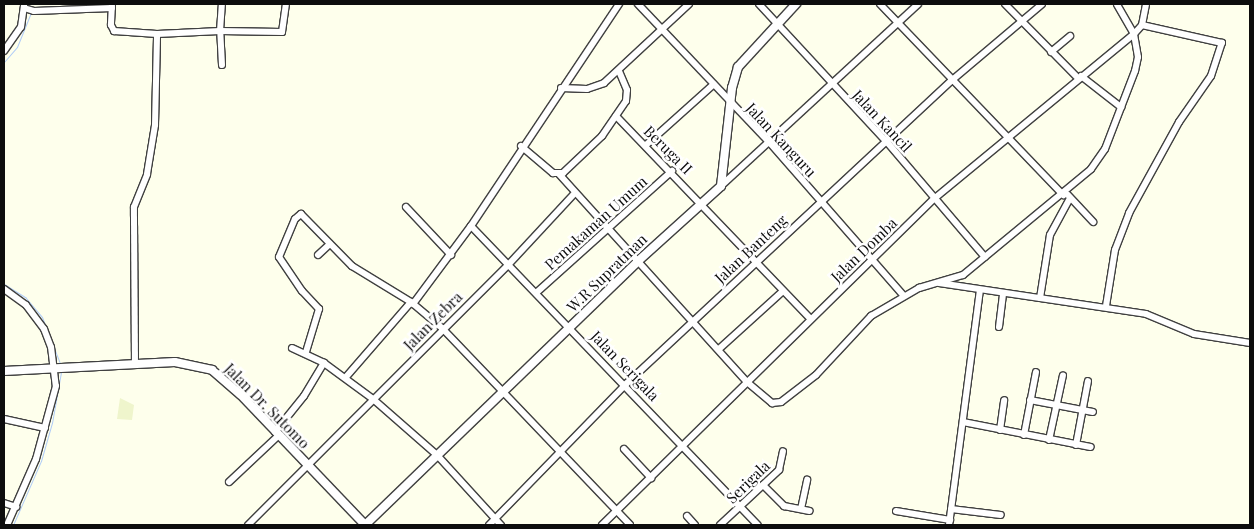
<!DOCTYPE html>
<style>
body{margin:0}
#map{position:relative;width:1254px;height:529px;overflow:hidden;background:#feffec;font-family:"Playfair Display",serif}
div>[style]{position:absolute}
.farmland>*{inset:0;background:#eff5cc}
.stream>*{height:1px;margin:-0.5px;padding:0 0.5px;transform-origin:0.5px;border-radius:0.5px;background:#b0ccf7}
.roads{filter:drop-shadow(1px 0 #404040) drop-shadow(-1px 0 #404040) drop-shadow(0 1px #404040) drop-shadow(0 -1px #404040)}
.minor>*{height:6px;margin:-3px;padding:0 3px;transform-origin:3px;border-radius:3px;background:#fff}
.tertiary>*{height:8px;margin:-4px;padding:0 4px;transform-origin:4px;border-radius:4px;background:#fff}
span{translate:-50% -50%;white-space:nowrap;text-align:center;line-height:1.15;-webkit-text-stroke:5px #fff;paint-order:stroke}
.street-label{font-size:15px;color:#0d0d0d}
.frame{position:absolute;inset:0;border:5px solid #0d0d0d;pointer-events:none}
</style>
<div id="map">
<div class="farmland">
<i style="clip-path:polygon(120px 398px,134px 405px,132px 420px,117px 419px)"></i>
</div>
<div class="stream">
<i style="left:4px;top:62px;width:20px;rotate:-49deg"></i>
<i style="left:17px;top:47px;width:37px;rotate:-68deg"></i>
<i style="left:4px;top:284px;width:26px;rotate:32deg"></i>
<i style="left:26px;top:298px;width:25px;rotate:50deg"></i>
<i style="left:42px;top:317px;width:53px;rotate:68.8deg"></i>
<i style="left:13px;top:525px;width:70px;rotate:-66.4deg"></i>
<i style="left:41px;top:461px;width:40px;rotate:-74deg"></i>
<i style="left:52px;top:423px;width:52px;rotate:-80deg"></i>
</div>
<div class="roads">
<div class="minor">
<i style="left:112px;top:4px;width:21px;rotate:93deg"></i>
<i style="left:111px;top:25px;width:7px;rotate:63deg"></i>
<i style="left:114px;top:31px;width:43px;rotate:4deg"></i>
<i style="left:638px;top:4px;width:192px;rotate:46.5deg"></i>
<i style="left:770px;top:143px;width:203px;rotate:48.8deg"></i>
<i style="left:759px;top:4px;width:188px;rotate:47.2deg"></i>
<i style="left:887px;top:142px;width:151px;rotate:49.6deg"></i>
<i style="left:880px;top:4px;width:265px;rotate:46.2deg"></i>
<i style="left:1005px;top:4px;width:104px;rotate:45.4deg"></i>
<i style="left:24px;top:8px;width:10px;rotate:17deg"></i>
<i style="left:34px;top:11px;width:78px;rotate:-2.2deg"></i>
<i style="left:4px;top:51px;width:29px;rotate:-55deg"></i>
<i style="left:21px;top:27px;width:22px;rotate:-82deg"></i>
<i style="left:1051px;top:52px;width:25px;rotate:-40deg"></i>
<i style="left:222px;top:65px;width:34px;rotate:-93deg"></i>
<i style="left:220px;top:31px;width:62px;rotate:0.9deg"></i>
<i style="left:282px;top:32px;width:28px;rotate:-82deg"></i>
<i style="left:1081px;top:76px;width:51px;rotate:37.8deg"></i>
<i style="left:561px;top:88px;width:26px;rotate:2deg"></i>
<i style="left:587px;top:89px;width:18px;rotate:-19deg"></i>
<i style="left:604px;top:83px;width:116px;rotate:-42.9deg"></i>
<i style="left:616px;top:116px;width:281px;rotate:46.2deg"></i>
<i style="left:646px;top:145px;width:91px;rotate:-41.9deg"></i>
<i style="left:521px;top:146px;width:42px;rotate:40.2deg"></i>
<i style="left:553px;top:173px;width:10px"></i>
<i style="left:563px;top:173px;width:54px;rotate:-43.5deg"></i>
<i style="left:602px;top:136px;width:42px;rotate:-55.6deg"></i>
<i style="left:626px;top:101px;width:11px;rotate:-85deg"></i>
<i style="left:627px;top:90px;width:21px;rotate:-113deg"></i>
<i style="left:559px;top:174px;width:280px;rotate:47.9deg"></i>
<i style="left:747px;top:382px;width:33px;rotate:40deg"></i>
<i style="left:772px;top:403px;width:9px;rotate:-6deg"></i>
<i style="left:781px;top:402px;width:44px;rotate:-37.6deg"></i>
<i style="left:816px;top:375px;width:81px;rotate:-47deg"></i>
<i style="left:871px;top:316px;width:56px;rotate:-30.3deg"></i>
<i style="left:919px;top:288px;width:46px;rotate:-16.5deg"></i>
<i style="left:963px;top:275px;width:166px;rotate:-39.6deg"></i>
<i style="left:1091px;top:169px;width:24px;rotate:-55deg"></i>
<i style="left:1105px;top:149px;width:84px;rotate:-69deg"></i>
<i style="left:1135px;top:71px;width:14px;rotate:-78deg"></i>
<i style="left:1138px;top:57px;width:23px;rotate:-100deg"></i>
<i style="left:1134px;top:34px;width:12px;rotate:-48deg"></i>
<i style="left:1142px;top:25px;width:21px;rotate:-79deg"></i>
<i style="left:721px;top:186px;width:268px;rotate:-42.7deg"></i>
<i style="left:1068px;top:195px;width:37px;rotate:47deg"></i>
<i style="left:406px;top:207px;width:66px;rotate:46.8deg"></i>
<i style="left:471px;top:226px;width:414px;rotate:46.2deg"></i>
<i style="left:318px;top:255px;width:16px;rotate:-43deg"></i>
<i style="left:939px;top:283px;width:209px;rotate:8.5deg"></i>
<i style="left:1146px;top:314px;width:52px;rotate:22.6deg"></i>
<i style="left:1194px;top:334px;width:57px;rotate:9.1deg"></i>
<i style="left:4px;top:289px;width:27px;rotate:36deg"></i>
<i style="left:26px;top:305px;width:30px;rotate:53deg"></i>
<i style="left:44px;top:329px;width:19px;rotate:69deg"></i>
<i style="left:51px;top:347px;width:39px;rotate:83deg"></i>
<i style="left:56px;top:386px;width:76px;rotate:105.3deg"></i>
<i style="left:36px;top:459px;width:72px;rotate:113.7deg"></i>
<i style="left:536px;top:293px;width:183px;rotate:-41.9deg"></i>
<i style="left:1040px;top:298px;width:64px;rotate:-81deg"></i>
<i style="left:1050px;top:235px;width:42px;rotate:-61.6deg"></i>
<i style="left:413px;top:304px;width:97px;rotate:-53.4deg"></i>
<i style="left:471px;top:226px;width:267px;rotate:-56.3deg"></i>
<i style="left:1106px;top:306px;width:57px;rotate:-80.9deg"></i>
<i style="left:1115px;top:250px;width:40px;rotate:-69deg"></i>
<i style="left:1129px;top:213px;width:104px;rotate:-61.2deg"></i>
<i style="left:1179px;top:122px;width:56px;rotate:-55.2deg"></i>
<i style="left:1211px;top:76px;width:35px;rotate:-72deg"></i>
<i style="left:1222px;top:43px;width:82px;rotate:-167.3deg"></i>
<i style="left:999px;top:327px;width:33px;rotate:-83deg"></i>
<i style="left:292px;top:348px;width:35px;rotate:25deg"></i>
<i style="left:324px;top:363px;width:61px;rotate:36.3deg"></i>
<i style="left:373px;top:399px;width:85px;rotate:41.2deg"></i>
<i style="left:437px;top:455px;width:95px;rotate:47.6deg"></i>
<i style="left:719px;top:349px;width:86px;rotate:-42.2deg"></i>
<i style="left:306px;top:352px;width:45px;rotate:-73.2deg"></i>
<i style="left:319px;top:309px;width:25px;rotate:-133deg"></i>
<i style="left:302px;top:291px;width:41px;rotate:-124.1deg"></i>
<i style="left:279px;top:257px;width:41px;rotate:-67.2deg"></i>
<i style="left:295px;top:219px;width:8px;rotate:-40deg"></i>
<i style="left:301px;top:214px;width:73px;rotate:45.6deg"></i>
<i style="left:352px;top:266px;width:69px;rotate:31.4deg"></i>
<i style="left:411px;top:302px;width:40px;rotate:40deg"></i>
<i style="left:442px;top:328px;width:272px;rotate:46.3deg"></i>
<i style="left:135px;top:364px;width:157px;rotate:-90.4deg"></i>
<i style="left:134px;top:207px;width:35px;rotate:-68deg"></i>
<i style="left:147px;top:174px;width:50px;rotate:-80.7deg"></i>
<i style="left:155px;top:125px;width:91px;rotate:-88.7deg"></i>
<i style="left:157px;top:34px;width:63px;rotate:-2.7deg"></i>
<i style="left:220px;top:31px;width:27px;rotate:-86deg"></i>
<i style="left:346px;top:377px;width:99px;rotate:-49.1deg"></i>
<i style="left:1030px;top:400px;width:64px;rotate:10.8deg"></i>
<i style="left:4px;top:419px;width:42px;rotate:12.4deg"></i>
<i style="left:963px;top:422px;width:130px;rotate:11.1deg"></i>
<i style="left:1000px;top:430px;width:30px;rotate:-82deg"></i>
<i style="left:275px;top:432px;width:46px;rotate:-51.1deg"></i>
<i style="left:304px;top:396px;width:39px;rotate:-59deg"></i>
<i style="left:1024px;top:435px;width:64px;rotate:-79.2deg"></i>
<i style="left:1049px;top:440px;width:66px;rotate:-77.8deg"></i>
<i style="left:1076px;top:445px;width:65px;rotate:-79.4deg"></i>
<i style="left:624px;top:449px;width:40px;rotate:47deg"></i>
<i style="left:229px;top:482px;width:67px;rotate:-43.2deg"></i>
<i style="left:763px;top:485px;width:30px;rotate:45deg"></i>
<i style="left:784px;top:506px;width:26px;rotate:11deg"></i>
<i style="left:4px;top:503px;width:13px;rotate:18deg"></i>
<i style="left:801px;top:509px;width:30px;rotate:-78deg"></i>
<i style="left:951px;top:509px;width:50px;rotate:6.8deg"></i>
<i style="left:896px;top:511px;width:55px;rotate:9.5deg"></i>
<i style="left:687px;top:516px;width:12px;rotate:48deg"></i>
<i style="left:248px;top:525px;width:368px;rotate:-45deg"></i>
<i style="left:508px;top:265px;width:98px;rotate:-47.1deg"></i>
<i style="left:489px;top:525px;width:197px;rotate:-45.8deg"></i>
<i style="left:626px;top:384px;width:444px;rotate:-43deg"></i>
<i style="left:951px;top:81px;width:119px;rotate:-40.2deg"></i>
<i style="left:602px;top:525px;width:467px;rotate:-44.5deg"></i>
<i style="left:935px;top:198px;width:258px;rotate:-39.5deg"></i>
<i style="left:1134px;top:34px;width:34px;rotate:-120deg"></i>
<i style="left:720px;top:525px;width:81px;rotate:-43deg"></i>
<i style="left:779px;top:470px;width:19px;rotate:-78deg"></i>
<i style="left:949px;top:525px;width:236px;rotate:-82.5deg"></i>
</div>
<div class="tertiary">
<i style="left:4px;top:371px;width:171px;rotate:-3deg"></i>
<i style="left:175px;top:362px;width:38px;rotate:12deg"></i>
<i style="left:212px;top:370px;width:37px;rotate:41deg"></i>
<i style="left:240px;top:394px;width:181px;rotate:46.3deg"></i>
<i style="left:365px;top:525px;width:378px;rotate:-44deg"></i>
<i style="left:637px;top:262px;width:113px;rotate:-42.1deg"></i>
<i style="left:721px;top:186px;width:99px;rotate:-83.6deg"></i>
<i style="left:732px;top:88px;width:22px;rotate:-74deg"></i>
<i style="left:738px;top:67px;width:86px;rotate:-47.4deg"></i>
</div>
</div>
<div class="street-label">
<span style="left:882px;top:121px;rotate:47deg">Jalan Kancil</span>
<span style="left:781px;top:140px;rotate:47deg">Jalan Kanguru</span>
<span style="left:668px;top:150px;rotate:45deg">Beruga II</span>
<span style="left:596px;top:223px;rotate:-42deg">Pemakaman Umum</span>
<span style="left:751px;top:249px;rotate:-43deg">Jalan Banteng</span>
<span style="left:864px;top:250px;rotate:-44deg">Jalan Domba</span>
<span style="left:607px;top:273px;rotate:-44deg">W.R Supratman</span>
<span style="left:433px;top:321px;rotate:-45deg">Jalan Zebra</span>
<span style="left:625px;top:366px;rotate:46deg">Jalan Serigala</span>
<span style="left:267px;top:406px;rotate:45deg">Jalan Dr. Sutomo</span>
<span style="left:748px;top:482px;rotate:-44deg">Serigala</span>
</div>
<div class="frame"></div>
</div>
